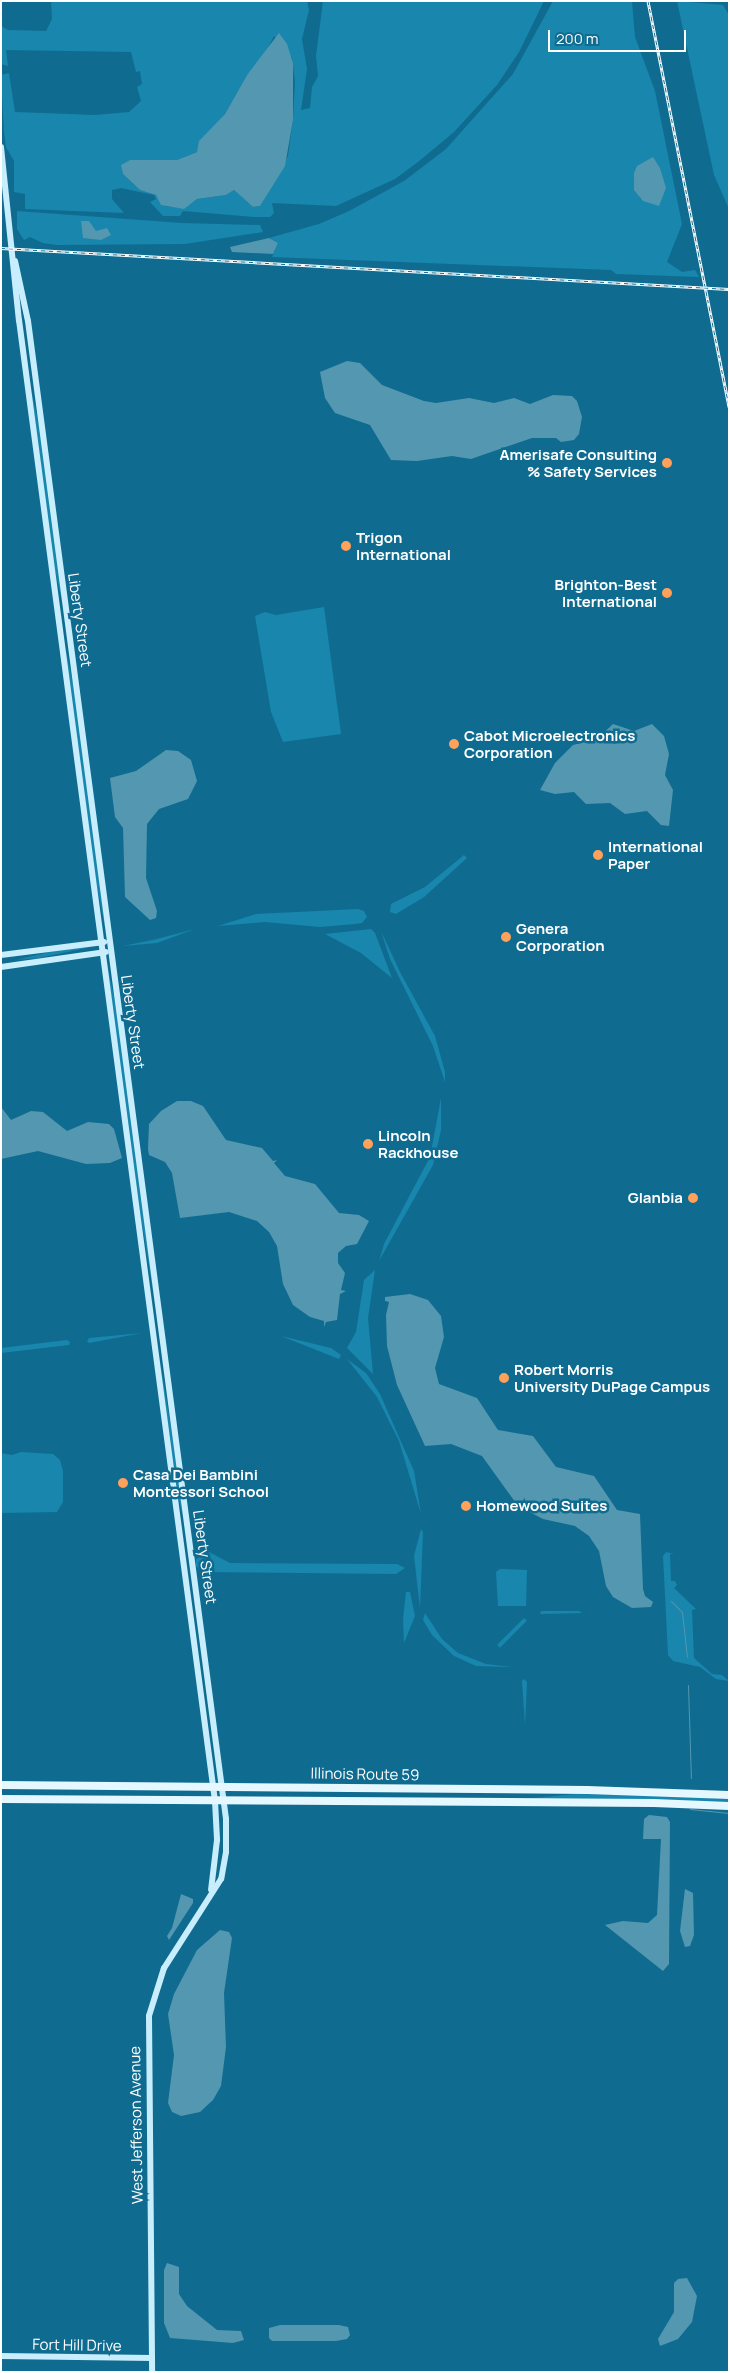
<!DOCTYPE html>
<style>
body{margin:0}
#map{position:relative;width:730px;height:2373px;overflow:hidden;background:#0f6c90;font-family:Manrope,sans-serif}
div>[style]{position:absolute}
.green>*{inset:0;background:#1986ad;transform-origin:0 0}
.water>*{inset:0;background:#5497b0}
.stream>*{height:1px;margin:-0.5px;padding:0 0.5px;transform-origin:0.5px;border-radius:0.5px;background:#5497b0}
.secondary>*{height:6px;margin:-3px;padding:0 3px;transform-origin:3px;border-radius:3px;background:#c8eefd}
.primary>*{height:8px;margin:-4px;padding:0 4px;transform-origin:4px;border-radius:4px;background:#e5f7ff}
.rail>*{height:3px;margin-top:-1.5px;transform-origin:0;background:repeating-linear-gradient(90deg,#0f6c90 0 4px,#fff 0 8px);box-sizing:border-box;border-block:1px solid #fff}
.dots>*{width:14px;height:14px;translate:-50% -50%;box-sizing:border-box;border:2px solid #0f6c90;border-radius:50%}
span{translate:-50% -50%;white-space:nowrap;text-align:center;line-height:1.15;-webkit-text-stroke:5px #0f6c90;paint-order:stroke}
.poi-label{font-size:15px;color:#fff;font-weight:700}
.right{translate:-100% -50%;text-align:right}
.left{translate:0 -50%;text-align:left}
.street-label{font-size:15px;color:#fff}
.frame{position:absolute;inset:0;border:2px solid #fff;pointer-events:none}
.scale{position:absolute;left:548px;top:30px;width:138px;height:22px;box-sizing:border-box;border:2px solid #fff;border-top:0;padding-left:6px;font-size:15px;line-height:18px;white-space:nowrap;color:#fff;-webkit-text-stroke:4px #0f6c90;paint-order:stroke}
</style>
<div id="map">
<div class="green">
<i style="clip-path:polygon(evenodd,51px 1px,307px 1px,309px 10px,302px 39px,307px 69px,301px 110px,310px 108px,312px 87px,318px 76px,316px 56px,323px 1px,544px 1px,519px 52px,497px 85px,454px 132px,418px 162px,395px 179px,336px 206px,272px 203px,274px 213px,270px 217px,254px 217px,183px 211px,180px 216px,163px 216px,150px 202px,156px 199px,154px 195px,121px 188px,112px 190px,112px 199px,124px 213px,25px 209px,25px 194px,14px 192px,14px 161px,6px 147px,4px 132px,1px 75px,9px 73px,15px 112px,95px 115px,129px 112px,141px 101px,137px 87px,142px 84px,140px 71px,136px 72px,131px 52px,6px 50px,8px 66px,1px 64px,1px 26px,8px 30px,46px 31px,52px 19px,51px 1px,274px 36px,292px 58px,295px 82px,293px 120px,288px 156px,260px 206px,253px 207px,234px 190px,226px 195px,197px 199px,184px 208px,165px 206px,156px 195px,140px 190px,123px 174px,122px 165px,130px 160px,177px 160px,197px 152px,204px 137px,225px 114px,247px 75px,264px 56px,274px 36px)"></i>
<i style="clip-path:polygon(553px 1px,632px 1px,635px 37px,655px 91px,682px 224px,667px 262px,682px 272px,695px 270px,699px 277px,616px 274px,611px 270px,272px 257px,278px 243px,269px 238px,319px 224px,349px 211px,404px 181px,446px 149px,513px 74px)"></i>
<i style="clip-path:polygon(677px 1px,723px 5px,729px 15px,729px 209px,714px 175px)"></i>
<i style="clip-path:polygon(17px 211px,182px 223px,260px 225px,263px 232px,185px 244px,57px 245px,43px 243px,30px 237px,24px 240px,17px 229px)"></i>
<i style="clip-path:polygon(31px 389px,41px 434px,65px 614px,54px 566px)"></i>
<i style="clip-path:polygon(324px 607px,341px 734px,283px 742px,271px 712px,255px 616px,265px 612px,276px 615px)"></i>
<i style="clip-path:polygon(64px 642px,75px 692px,106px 933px,95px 875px)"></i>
<i style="clip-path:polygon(464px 855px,467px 858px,424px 897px,396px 914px,390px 912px,391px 904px,425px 887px)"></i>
<i style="clip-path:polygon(358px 909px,364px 911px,367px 917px,362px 923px,355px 924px,320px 927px,265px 922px,218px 926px,256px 914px)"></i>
<i style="clip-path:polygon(195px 929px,157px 943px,123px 946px,157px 939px)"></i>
<i style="clip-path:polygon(371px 929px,375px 933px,392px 978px,361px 953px,325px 934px)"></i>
<i style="clip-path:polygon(381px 931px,400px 972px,435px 1036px,445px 1072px,445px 1082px,433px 1046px,390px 959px)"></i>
<i style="clip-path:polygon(91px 947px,39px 958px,16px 960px,57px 950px)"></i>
<i style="clip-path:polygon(106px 958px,118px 1016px,157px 1316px,140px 1211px)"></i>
<i style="clip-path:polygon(441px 1098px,441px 1130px,433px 1165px,379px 1261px,384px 1244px,430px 1157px)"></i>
<i style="clip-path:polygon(375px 1270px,368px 1318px,373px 1374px,347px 1348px,356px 1332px,364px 1280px)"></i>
<i style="clip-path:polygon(142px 1333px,89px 1343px,87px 1341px,89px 1338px)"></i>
<i style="clip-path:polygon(281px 1336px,331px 1348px,341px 1355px,339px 1359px)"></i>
<i style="clip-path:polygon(67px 1340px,70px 1342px,69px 1345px,1px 1353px,1px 1348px)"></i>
<i style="clip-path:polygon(158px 1350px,175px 1450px,183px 1517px,178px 1497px)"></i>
<i style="clip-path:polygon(347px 1359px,366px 1373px,380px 1394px,414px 1471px,421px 1514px,399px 1441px,377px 1397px)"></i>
<i style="clip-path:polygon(21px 1452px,53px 1454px,60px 1460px,63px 1471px,63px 1502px,57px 1512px,1px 1513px,1px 1453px,12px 1455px)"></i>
<i style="clip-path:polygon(421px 1529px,423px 1532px,420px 1608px,414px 1556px)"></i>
<i style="clip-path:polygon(209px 1552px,230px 1563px,397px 1564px,405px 1568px,396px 1574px,202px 1572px,196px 1566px,196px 1559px)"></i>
<i style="clip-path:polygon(666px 1552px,674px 1554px,670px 1554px,671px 1581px,675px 1581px,677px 1585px,674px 1588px,696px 1609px,692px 1610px,694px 1658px,712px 1674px,722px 1675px,729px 1681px,716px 1679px,700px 1667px,673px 1661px,668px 1655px,663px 1556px)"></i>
<i style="clip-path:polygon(500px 1569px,527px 1570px,526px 1606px,498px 1606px,496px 1572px)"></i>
<i style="clip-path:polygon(406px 1592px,410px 1592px,415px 1616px,404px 1643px,403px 1619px)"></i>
<i style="clip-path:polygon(541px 1611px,579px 1611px,582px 1613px,540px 1614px)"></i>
<i style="clip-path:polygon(425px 1613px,442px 1639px,458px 1653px,486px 1664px,513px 1667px,476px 1666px,454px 1656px,432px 1635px,423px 1620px)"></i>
<i style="left:524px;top:1618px;width:4px;height:38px;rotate:45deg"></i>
<i style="clip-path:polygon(524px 1679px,527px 1682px,525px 1725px,522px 1681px)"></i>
<i style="clip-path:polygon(575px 1794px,672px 1796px,729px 1799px,729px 1802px,523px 1799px)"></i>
</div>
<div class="water">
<i style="clip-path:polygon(279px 33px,287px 44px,293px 63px,293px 120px,285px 166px,260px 206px,253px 207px,234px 190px,226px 195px,197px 199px,184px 209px,161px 205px,156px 195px,140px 190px,123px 174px,121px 165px,130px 160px,177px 160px,197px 152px,199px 141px,225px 114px,247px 75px)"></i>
<i style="clip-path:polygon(653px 157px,660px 168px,666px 188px,659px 206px,643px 201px,634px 190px,634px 173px,637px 166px)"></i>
<i style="clip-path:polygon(81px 221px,89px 221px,96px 231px,107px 228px,111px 235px,101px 240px,83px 238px)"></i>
<i style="clip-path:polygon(269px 238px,278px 243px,273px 254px,232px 252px,230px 247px)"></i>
<i style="clip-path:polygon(347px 361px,360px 363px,382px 385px,424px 401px,436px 403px,469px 398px,494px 403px,514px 398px,530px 404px,553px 395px,572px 396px,577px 401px,582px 417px,579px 434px,574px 440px,561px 442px,556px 438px,532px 438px,471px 459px,452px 456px,417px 461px,391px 460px,370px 425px,335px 413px,325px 398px,320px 372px)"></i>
<i style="clip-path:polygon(613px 724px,634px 731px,652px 724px,664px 736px,669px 754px,665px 775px,673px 790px,669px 826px,661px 825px,647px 811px,625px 814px,610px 803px,586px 804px,574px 792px,555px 794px,540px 790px,555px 763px,573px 745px,597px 739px)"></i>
<i style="clip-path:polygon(166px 750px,178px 751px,191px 760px,197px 781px,188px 799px,159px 809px,147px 824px,146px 878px,157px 911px,156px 918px,150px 920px,125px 897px,123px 828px,115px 817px,110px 778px,136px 771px)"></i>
<i style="clip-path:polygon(177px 1101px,191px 1101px,203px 1106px,226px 1140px,262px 1148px,273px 1161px,277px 1160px,274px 1163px,285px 1176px,315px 1184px,339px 1213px,359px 1215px,369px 1221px,357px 1244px,346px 1246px,338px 1253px,338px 1263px,345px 1273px,341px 1290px,346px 1291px,340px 1294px,337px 1320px,326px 1322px,324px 1327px,324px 1321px,310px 1317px,293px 1305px,283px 1284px,277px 1246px,269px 1232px,257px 1221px,229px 1212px,180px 1218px,172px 1173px,165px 1162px,149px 1155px,148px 1149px,149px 1124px,161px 1111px)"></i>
<i style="clip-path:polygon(1px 1107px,11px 1120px,31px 1111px,43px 1112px,67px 1131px,88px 1122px,109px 1124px,114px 1129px,122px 1158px,110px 1163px,86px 1164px,38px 1151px,1px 1159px)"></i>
<i style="clip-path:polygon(410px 1294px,428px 1300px,441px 1316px,444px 1337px,435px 1368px,439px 1384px,477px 1398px,498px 1430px,533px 1436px,556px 1467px,594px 1476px,617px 1510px,640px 1514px,643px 1589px,645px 1596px,653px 1602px,651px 1607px,632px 1608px,613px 1597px,606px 1586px,599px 1551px,589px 1536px,575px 1526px,543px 1519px,518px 1506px,482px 1456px,451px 1444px,425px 1446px,397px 1385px,387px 1346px,386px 1315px,389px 1302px,385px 1301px,385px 1297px)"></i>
<i style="clip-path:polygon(649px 1815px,667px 1817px,670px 1822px,669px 1964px,663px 1971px,605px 1925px,623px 1921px,648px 1923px,657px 1915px,661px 1839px,643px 1839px,644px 1819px)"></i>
<i style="clip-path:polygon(685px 1889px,693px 1893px,694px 1935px,690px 1946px,685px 1947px,680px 1931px)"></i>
<i style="clip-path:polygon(181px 1894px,193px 1899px,193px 1903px,169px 1940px,167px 1936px,172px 1928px)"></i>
<i style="clip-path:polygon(220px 1930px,229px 1932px,232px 1938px,224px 1993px,226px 2047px,221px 2086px,213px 2100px,200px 2112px,181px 2116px,172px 2112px,168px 2103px,174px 2055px,168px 2014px,174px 1994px,197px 1950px)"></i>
<i style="clip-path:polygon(167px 2263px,179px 2267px,179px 2294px,187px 2306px,217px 2330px,241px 2331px,244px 2340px,233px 2343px,170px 2338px,164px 2323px,164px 2270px)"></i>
<i style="clip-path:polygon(687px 2278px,697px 2296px,692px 2322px,678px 2339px,660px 2346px,658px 2339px,674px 2312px,674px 2283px,678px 2279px)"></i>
<i style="clip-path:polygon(280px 2325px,339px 2325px,348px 2327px,350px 2335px,347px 2339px,336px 2341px,272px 2341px,269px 2338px,269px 2328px)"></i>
</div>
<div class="stream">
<i style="left:671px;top:1601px;width:16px;rotate:45deg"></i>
<i style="left:682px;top:1612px;width:45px;rotate:83.7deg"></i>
<i style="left:688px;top:1685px;width:93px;rotate:88.2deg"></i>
<i style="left:690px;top:1809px;width:39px;rotate:6deg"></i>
</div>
<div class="secondary">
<i style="left:1px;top:147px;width:174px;rotate:84.1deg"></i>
<i style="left:19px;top:320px;width:1494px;rotate:82.46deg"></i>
<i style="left:215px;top:1801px;width:39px;rotate:87deg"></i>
<i style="left:217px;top:1840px;width:50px;rotate:96.8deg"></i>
<i style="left:15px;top:261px;width:61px;rotate:77.8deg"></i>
<i style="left:28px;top:321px;width:1511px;rotate:82.47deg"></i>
<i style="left:226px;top:1819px;width:33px;rotate:90deg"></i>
<i style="left:226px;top:1852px;width:27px;rotate:100deg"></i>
<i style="left:221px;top:1879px;width:106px;rotate:122.6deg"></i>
<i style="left:164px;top:1968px;width:50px;rotate:107.4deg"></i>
<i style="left:149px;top:2016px;width:356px;rotate:89.5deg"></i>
<i style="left:1px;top:955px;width:104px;rotate:-7.2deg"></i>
<i style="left:1px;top:967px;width:106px;rotate:-8.1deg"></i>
<i style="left:1px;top:2356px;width:151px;rotate:0.8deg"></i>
</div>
<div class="primary">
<i style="left:1px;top:1785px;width:586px;rotate:0.49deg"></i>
<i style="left:587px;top:1790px;width:142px;rotate:2deg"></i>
<i style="left:1px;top:1799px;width:653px;rotate:0.35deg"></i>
<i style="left:654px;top:1803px;width:75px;rotate:2.3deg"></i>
</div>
<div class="rail">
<i style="left:648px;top:1px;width:414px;rotate:78.7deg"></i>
<i style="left:1px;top:248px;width:729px;rotate:3.22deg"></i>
</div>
<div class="dots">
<i style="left:667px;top:463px;background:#ffa15b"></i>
<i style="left:346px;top:546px;background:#ffa15b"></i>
<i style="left:667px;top:593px;background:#ffa15b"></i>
<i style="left:454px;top:744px;background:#ffa15b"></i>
<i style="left:598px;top:855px;background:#ffa15b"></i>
<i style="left:506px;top:937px;background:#ffa15b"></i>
<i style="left:368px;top:1144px;background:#ffa15b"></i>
<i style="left:693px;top:1198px;background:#ffa15b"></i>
<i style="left:504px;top:1378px;background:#ffa15b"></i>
<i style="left:123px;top:1483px;background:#ffa15b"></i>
<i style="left:466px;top:1506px;background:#ffa15b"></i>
</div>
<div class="poi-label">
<span class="right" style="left:657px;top:463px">Amerisafe Consulting<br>% Safety Services</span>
<span class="left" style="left:356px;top:546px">Trigon<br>International</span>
<span class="right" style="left:657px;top:593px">Brighton-Best<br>International</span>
<span class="left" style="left:464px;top:744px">Cabot Microelectronics<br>Corporation</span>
<span class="left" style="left:608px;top:855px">International<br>Paper</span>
<span class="left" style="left:516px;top:937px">Genera<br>Corporation</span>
<span class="left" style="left:378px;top:1144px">Lincoln<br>Rackhouse</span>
<span class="right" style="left:683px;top:1198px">Glanbia</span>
<span class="left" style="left:514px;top:1378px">Robert Morris<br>University DuPage Campus</span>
<span class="left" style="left:133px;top:1483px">Casa Dei Bambini<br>Montessori School</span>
<span class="left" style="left:476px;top:1506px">Homewood Suites</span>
</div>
<div class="street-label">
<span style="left:80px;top:620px;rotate:82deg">Liberty Street</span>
<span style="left:133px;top:1022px;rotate:82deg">Liberty Street</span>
<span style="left:205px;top:1557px;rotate:82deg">Liberty Street</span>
<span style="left:365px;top:1774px;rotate:1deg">Illinois Route 59</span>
<span style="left:136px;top:2125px;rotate:-91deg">West Jefferson Avenue</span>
<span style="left:77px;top:2345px;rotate:1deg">Fort Hill Drive</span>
</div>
<div class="frame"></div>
<div class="scale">200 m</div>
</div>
